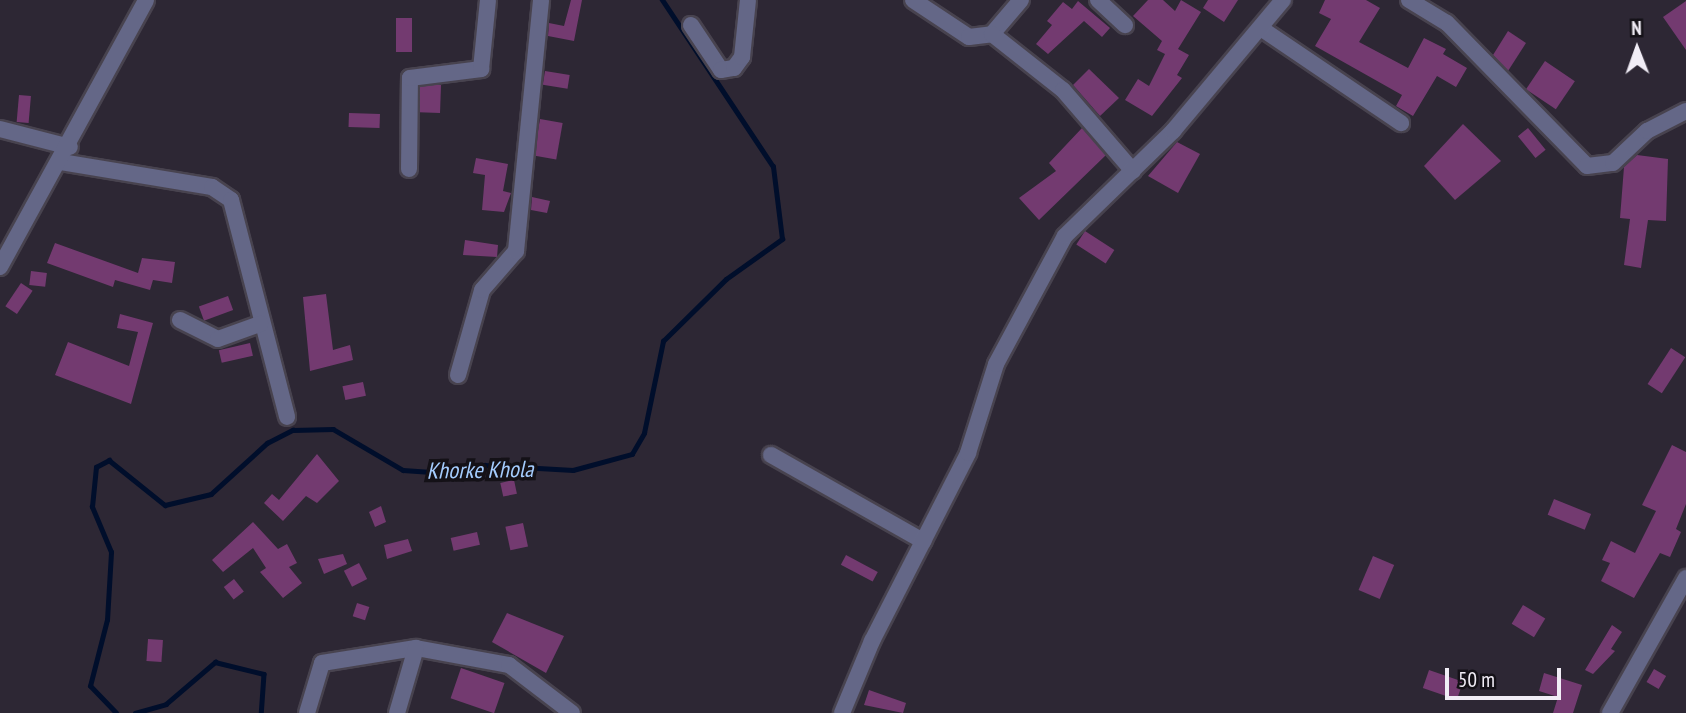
<!DOCTYPE html>
<style>
body{margin:0}
#map{position:relative;width:1686px;height:713px;overflow:hidden;background:#2d2734;font-family:"PT Sans Narrow",sans-serif}
div>[style]{position:absolute}
.stream>*{height:4.5px;margin:-2.25px;padding:0 2.25px;transform-origin:2.25px;border-radius:2.25px;background:#000e2b}
.building>*{inset:0;background:#733a70;transform-origin:0 0}
.roads{filter:drop-shadow(2px 0 #48434f) drop-shadow(-2px 0 #48434f) drop-shadow(0 2px #48434f) drop-shadow(0 -2px #48434f)}
.minor>*{height:16px;margin:-8px;padding:0 8px;transform-origin:8px;border-radius:8px;background:#646787}
span{translate:-50% -50%;white-space:nowrap;text-align:center;line-height:1.15;-webkit-text-stroke:7px #141117;paint-order:stroke}
.water-label{font-size:23px;color:#a4ccfe;font-style:italic}
.north{position:absolute;left:1602px;top:14px;width:70px;height:70px;-webkit-text-stroke:5px #141117;paint-order:stroke;rotate:359deg;font-size:19px;font-weight:700;line-height:28px;text-align:center;color:#f1edf6}
.north::after{content:'';display:block;margin:auto;width:24px;height:32px;background:#f1edf6;clip-path:polygon(50% 0,100% 100%,50% 72%,0 100%)}
.scale{position:absolute;left:1445px;top:668px;width:116px;height:32px;box-sizing:border-box;border:4px solid #f1edf6;border-top:0;padding-left:9px;font-size:21px;line-height:24px;white-space:nowrap;color:#f1edf6;-webkit-text-stroke:5px #141117;paint-order:stroke}
</style>
<div id="map">
<div class="stream">
<i style="left:116px;top:713px;width:37px;rotate:-134deg"></i>
<i style="left:90px;top:686px;width:68px;rotate:-75.6deg"></i>
<i style="left:107px;top:620px;width:68px;rotate:-86.6deg"></i>
<i style="left:111px;top:552px;width:49px;rotate:-112.9deg"></i>
<i style="left:92px;top:507px;width:40px;rotate:-84.3deg"></i>
<i style="left:96px;top:467px;width:15px;rotate:-28deg"></i>
<i style="left:109px;top:460px;width:72px;rotate:38.8deg"></i>
<i style="left:165px;top:505px;width:47px;rotate:-13.4deg"></i>
<i style="left:211px;top:494px;width:76px;rotate:-42.3deg"></i>
<i style="left:267px;top:443px;width:29px;rotate:-27deg"></i>
<i style="left:293px;top:430px;width:40px;rotate:-1.4deg"></i>
<i style="left:333px;top:429px;width:81px;rotate:30.4deg"></i>
<i style="left:403px;top:470px;width:39px;rotate:4deg"></i>
<i style="left:442px;top:473px;width:43px;rotate:-10.8deg"></i>
<i style="left:484px;top:465px;width:89px;rotate:3.2deg"></i>
<i style="left:573px;top:470px;width:61px;rotate:-15.2deg"></i>
<i style="left:632px;top:454px;width:24px;rotate:-60deg"></i>
<i style="left:644px;top:433px;width:94px;rotate:-78.3deg"></i>
<i style="left:663px;top:341px;width:88px;rotate:-44.5deg"></i>
<i style="left:726px;top:279px;width:69px;rotate:-35.5deg"></i>
<i style="left:782px;top:239px;width:73px;rotate:-97.1deg"></i>
<i style="left:773px;top:167px;width:201px;rotate:-123.6deg"></i>
<i style="left:135px;top:713px;width:32px;rotate:-16deg"></i>
<i style="left:166px;top:704px;width:65px;rotate:-40.6deg"></i>
<i style="left:215px;top:662px;width:50px;rotate:13.8deg"></i>
<i style="left:264px;top:674px;width:39px;rotate:94deg"></i>
</div>
<div class="building">
<i style="clip-path:polygon(571px 0,582px 0,574px 41px,548px 36px,549px 23px,564px 26px)"></i>
<i style="clip-path:polygon(1148px 0,1163px 0,1175px 11px,1181px 0,1201px 12px,1178px 49px,1189px 55px,1177px 75px,1182px 78px,1152px 116px,1125px 100px,1138px 79px,1149px 86px,1165px 54px,1157px 50px,1162px 41px,1133px 16px)"></i>
<i style="clip-path:polygon(1208px 0,1238px 0,1224px 22px,1203px 8px)"></i>
<i style="clip-path:polygon(1325px 0,1366px 0,1380px 8px,1359px 42px,1408px 68px,1424px 38px,1446px 49px,1443px 54px,1467px 68px,1456px 87px,1437px 76px,1413px 116px,1396px 106px,1402px 95px,1315px 46px,1331px 19px,1319px 13px)"></i>
<i style="clip-path:polygon(1078px 1px,1110px 28px,1102px 37px,1084px 21px,1048px 54px,1036px 44px,1052px 25px,1047px 21px,1063px 2px,1072px 9px)"></i>
<i style="clip-path:polygon(1686px 1px,1686px 50px,1663px 17px)"></i>
<i style="left:396px;top:18px;width:16px;height:34px"></i>
<i style="clip-path:polygon(1508px 31px,1526px 43px,1508px 71px,1493px 55px)"></i>
<i style="left:1545px;top:61px;width:36px;height:34px;rotate:34deg"></i>
<i style="clip-path:polygon(1089px 69px,1119px 98px,1100px 116px,1073px 85px)"></i>
<i style="left:545px;top:71px;width:25px;height:14px;rotate:9deg"></i>
<i style="left:441px;top:85px;width:28px;height:21px;rotate:92deg"></i>
<i style="left:19px;top:95px;width:12px;height:27px;rotate:5deg"></i>
<i style="left:349px;top:113px;width:31px;height:14px;rotate:2deg"></i>
<i style="left:540px;top:119px;width:23px;height:37px;rotate:10deg"></i>
<i style="clip-path:polygon(1463px 124px,1501px 161px,1455px 200px,1424px 166px)"></i>
<i style="clip-path:polygon(1082px 128px,1106px 155px,1039px 220px,1019px 198px,1056px 171px,1049px 163px)"></i>
<i style="left:1528px;top:128px;width:28px;height:13px;rotate:51deg"></i>
<i style="clip-path:polygon(1177px 142px,1200px 154px,1178px 193px,1148px 176px)"></i>
<i style="clip-path:polygon(1637px 155px,1668px 159px,1666px 221px,1648px 220px,1641px 268px,1624px 265px,1630px 219px,1620px 218px,1624px 167px)"></i>
<i style="clip-path:polygon(476px 158px,508px 164px,503px 191px,511px 193px,504px 212px,482px 210px,485px 175px,473px 173px)"></i>
<i style="clip-path:polygon(532px 197px,550px 201px,547px 213px,531px 210px)"></i>
<i style="left:1085px;top:231px;width:35px;height:16px;rotate:33deg"></i>
<i style="clip-path:polygon(465px 240px,498px 245px,497px 257px,463px 255px)"></i>
<i style="clip-path:polygon(55px 243px,138px 273px,142px 258px,175px 262px,172px 283px,153px 280px,150px 290px,115px 280px,113px 287px,47px 263px)"></i>
<i style="left:31px;top:271px;width:16px;height:14px;rotate:7deg"></i>
<i style="left:21px;top:283px;width:14px;height:28px;rotate:34deg"></i>
<i style="clip-path:polygon(326px 294px,333px 350px,350px 345px,353px 360px,310px 371px,303px 297px)"></i>
<i style="left:228px;top:296px;width:15px;height:31px;rotate:70deg"></i>
<i style="clip-path:polygon(120px 314px,153px 323px,131px 404px,55px 375px,68px 342px,129px 366px,138px 332px,117px 328px)"></i>
<i style="left:250px;top:343px;width:13px;height:32px;rotate:77deg"></i>
<i style="left:1671px;top:348px;width:17px;height:43px;rotate:33deg"></i>
<i style="left:363px;top:382px;width:14px;height:21px;rotate:78deg"></i>
<i style="clip-path:polygon(1672px 445px,1686px 452px,1686px 504px,1676px 529px,1681px 532px,1670px 557px,1660px 553px,1634px 598px,1601px 581px,1610px 563px,1602px 560px,1611px 541px,1635px 553px,1656px 511px,1642px 505px)"></i>
<i style="clip-path:polygon(317px 454px,339px 481px,317px 503px,306px 496px,283px 521px,264px 503px,272px 494px,279px 500px)"></i>
<i style="left:514px;top:480px;width:14px;height:14px;rotate:78deg"></i>
<i style="left:1554px;top:499px;width:40px;height:17px;rotate:22deg"></i>
<i style="clip-path:polygon(381px 506px,386px 522px,375px 527px,369px 512px)"></i>
<i style="clip-path:polygon(253px 522px,278px 549px,287px 544px,297px 563px,289px 567px,302px 583px,283px 598px,260px 572px,266px 568px,253px 548px,223px 572px,212px 560px)"></i>
<i style="left:523px;top:523px;width:24px;height:18px;rotate:78deg"></i>
<i style="left:477px;top:532px;width:13px;height:27px;rotate:77deg"></i>
<i style="clip-path:polygon(408px 539px,412px 551px,387px 559px,384px 545px)"></i>
<i style="clip-path:polygon(343px 554px,347px 564px,324px 574px,318px 559px)"></i>
<i style="left:846px;top:555px;width:36px;height:11px;rotate:28deg"></i>
<i style="left:1373px;top:556px;width:23px;height:37px;rotate:23deg"></i>
<i style="left:359px;top:563px;width:18px;height:17px;rotate:63deg"></i>
<i style="left:234px;top:579px;width:16px;height:13px;rotate:52deg"></i>
<i style="left:357px;top:603px;width:13px;height:14px;rotate:18deg"></i>
<i style="left:1523px;top:605px;width:26px;height:22px;rotate:31deg"></i>
<i style="clip-path:polygon(507px 613px,564px 636px,546px 673px,492px 642px)"></i>
<i style="clip-path:polygon(1612px 625px,1622px 632px,1611px 649px,1615px 651px,1593px 674px,1585px 670px)"></i>
<i style="left:148px;top:639px;width:15px;height:22px;rotate:4deg"></i>
<i style="left:461px;top:668px;width:46px;height:32px;rotate:19deg"></i>
<i style="left:1654px;top:669px;width:14px;height:15px;rotate:30deg"></i>
<i style="left:1429px;top:670px;width:36px;height:19px;rotate:19deg"></i>
<i style="clip-path:polygon(1544px 673px,1582px 685px,1573px 713px,1553px 713px,1558px 697px,1539px 691px)"></i>
<i style="clip-path:polygon(869px 690px,906px 703px,903px 713px,864px 705px)"></i>
</div>
<div class="roads">
<div class="minor">
<i style="left:913px;top:0;width:67px;rotate:33.5deg"></i>
<i style="left:969px;top:37px;width:23px;rotate:-7deg"></i>
<i style="left:1021px;top:0;width:45px;rotate:130.5deg"></i>
<i style="left:992px;top:34px;width:90px;rotate:38.3deg"></i>
<i style="left:1063px;top:90px;width:107px;rotate:49.2deg"></i>
<i style="left:1098px;top:0;width:37px;rotate:43deg"></i>
<i style="left:1409px;top:0;width:44px;rotate:31.2deg"></i>
<i style="left:1447px;top:23px;width:200px;rotate:45.6deg"></i>
<i style="left:1587px;top:166px;width:26px;rotate:-7deg"></i>
<i style="left:1613px;top:163px;width:47px;rotate:-43.3deg"></i>
<i style="left:1647px;top:131px;width:44px;rotate:-27.1deg"></i>
<i style="left:691px;top:25px;width:54px;rotate:56.3deg"></i>
<i style="left:721px;top:70px;width:13px;rotate:-9deg"></i>
<i style="left:734px;top:68px;width:14px;rotate:-54deg"></i>
<i style="left:742px;top:57px;width:57px;rotate:-84deg"></i>
<i style="left:1262px;top:29px;width:168px;rotate:34.1deg"></i>
<i style="left:0;top:129px;width:72px;rotate:14.4deg"></i>
<i style="left:61px;top:162px;width:153px;rotate:9.4deg"></i>
<i style="left:212px;top:187px;width:23px;rotate:34deg"></i>
<i style="left:231px;top:200px;width:224px;rotate:75.5deg"></i>
<i style="left:409px;top:169px;width:91px;rotate:-89.4deg"></i>
<i style="left:410px;top:78px;width:72px;rotate:-7.2deg"></i>
<i style="left:481px;top:69px;width:69px;rotate:-84.2deg"></i>
<i style="left:0;top:267px;width:304px;rotate:-61.3deg"></i>
<i style="left:180px;top:320px;width:42px;rotate:26.6deg"></i>
<i style="left:218px;top:339px;width:45px;rotate:-19.7deg"></i>
<i style="left:458px;top:375px;width:88px;rotate:-74.2deg"></i>
<i style="left:482px;top:290px;width:52px;rotate:-48.9deg"></i>
<i style="left:516px;top:251px;width:252px;rotate:-84.3deg"></i>
<i style="left:771px;top:455px;width:175px;rotate:29.5deg"></i>
<i style="left:307px;top:713px;width:52px;rotate:-73.3deg"></i>
<i style="left:322px;top:663px;width:95px;rotate:-9.1deg"></i>
<i style="left:416px;top:648px;width:95px;rotate:10.4deg"></i>
<i style="left:509px;top:665px;width:79px;rotate:37.3deg"></i>
<i style="left:397px;top:713px;width:68px;rotate:-73.7deg"></i>
<i style="left:842px;top:713px;width:78px;rotate:-67.4deg"></i>
<i style="left:872px;top:641px;width:211px;rotate:-62.9deg"></i>
<i style="left:968px;top:453px;width:93px;rotate:-72.5deg"></i>
<i style="left:996px;top:364px;width:145px;rotate:-61.7deg"></i>
<i style="left:1065px;top:236px;width:151px;rotate:-44.2deg"></i>
<i style="left:1173px;top:131px;width:171px;rotate:-50deg"></i>
<i style="left:1610px;top:713px;width:155px;rotate:-60.6deg"></i>
</div>
</div>
<div class="water-label">
<span style="left:480px;top:470px;rotate:-1deg">Khorke Khola</span>
</div>
<div class="north">N</div>
<div class="scale">50 m</div>
</div>
